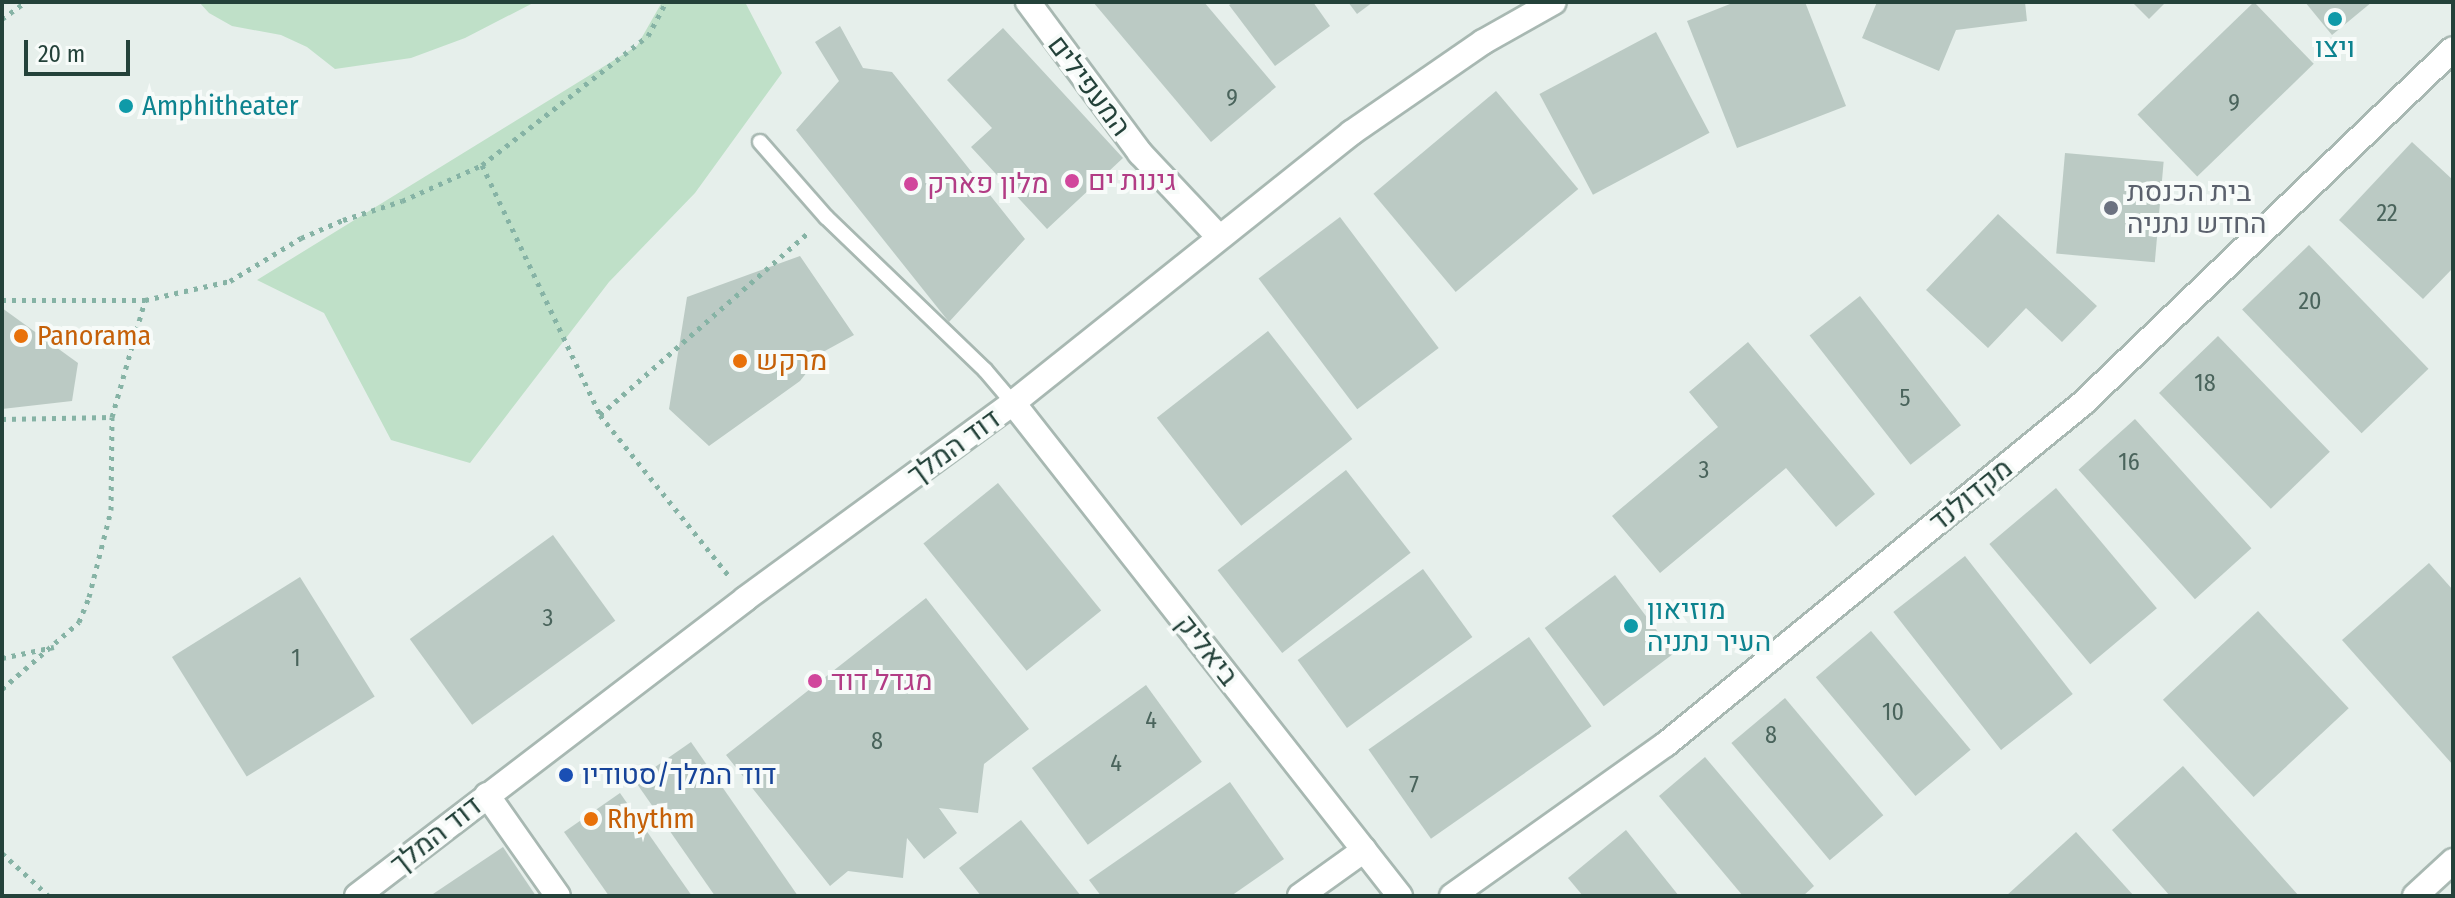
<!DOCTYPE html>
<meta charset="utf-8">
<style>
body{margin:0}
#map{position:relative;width:2455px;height:898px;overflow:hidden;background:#e6efeb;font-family:"Fira Sans Condensed",Heebo,sans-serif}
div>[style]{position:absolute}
.green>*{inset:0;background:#bfe0c8}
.building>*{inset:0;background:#bbcac4;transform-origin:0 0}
.path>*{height:5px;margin-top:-2.5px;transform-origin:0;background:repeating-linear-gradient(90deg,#86b3a5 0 4px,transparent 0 10px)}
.roads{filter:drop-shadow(2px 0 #a8b8b2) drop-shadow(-2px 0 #a8b8b2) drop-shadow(0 2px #a8b8b2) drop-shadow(0 -2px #a8b8b2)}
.lane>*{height:14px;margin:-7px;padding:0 7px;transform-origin:7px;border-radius:7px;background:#fff}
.street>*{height:24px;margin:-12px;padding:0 12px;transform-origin:12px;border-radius:12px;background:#fff}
.secondary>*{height:24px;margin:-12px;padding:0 12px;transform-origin:12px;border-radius:12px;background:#fff}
.dots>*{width:22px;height:22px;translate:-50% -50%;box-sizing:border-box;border:4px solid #f7fbf9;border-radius:50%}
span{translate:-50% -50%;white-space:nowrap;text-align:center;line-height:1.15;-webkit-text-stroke:8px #f7fbf9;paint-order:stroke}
.number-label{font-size:24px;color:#4a645c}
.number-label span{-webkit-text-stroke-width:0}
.culture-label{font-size:28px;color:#0d838f}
.left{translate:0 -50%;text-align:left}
.street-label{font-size:28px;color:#24423a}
.hotel-label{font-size:28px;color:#b23c85}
.worship-label{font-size:28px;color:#5b616d}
.food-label{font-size:28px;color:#c56008}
.transit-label{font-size:28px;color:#164399}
.frame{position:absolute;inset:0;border:4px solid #24423a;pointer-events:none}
.scale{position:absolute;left:24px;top:40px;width:106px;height:36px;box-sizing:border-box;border:4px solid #24423a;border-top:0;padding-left:10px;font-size:24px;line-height:28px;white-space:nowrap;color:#24423a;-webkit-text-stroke:6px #f7fbf9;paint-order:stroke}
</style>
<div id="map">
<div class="green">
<i style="clip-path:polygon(199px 2px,535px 2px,465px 38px,411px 58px,335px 69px,307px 47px,281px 35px,232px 26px,209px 13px)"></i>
<i style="clip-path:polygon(662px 2px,745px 2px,782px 73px,695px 193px,609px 282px,470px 463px,391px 440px,324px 313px,257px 280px,637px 46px)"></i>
</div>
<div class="building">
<i style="clip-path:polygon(1093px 2px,1204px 2px,1276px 87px,1211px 142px)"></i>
<i style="clip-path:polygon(1234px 2px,1313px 2px,1330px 26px,1275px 66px,1229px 5px)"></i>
<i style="clip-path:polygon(1348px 2px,1373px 2px,1357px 14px)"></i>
<i style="clip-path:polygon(1735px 2px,1805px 2px,1846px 106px,1737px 148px,1687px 21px)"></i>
<i style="clip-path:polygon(1877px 2px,2025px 2px,2027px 21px,1956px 30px,1939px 71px,1862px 38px)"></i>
<i style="clip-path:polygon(2132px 2px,2166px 2px,2149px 19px)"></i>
<i style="left:2254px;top:2px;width:86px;height:162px;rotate:46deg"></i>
<i style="clip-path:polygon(2305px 2px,2372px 2px,2332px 35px)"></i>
<i style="clip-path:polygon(840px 26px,863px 68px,892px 72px,1025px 239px,949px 322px,796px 130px,839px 81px,815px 42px)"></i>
<i style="clip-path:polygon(1003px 28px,1123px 158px,1047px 229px,971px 147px,992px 128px,947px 80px)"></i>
<i style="left:1656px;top:32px;width:114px;height:132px;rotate:62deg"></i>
<i style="left:1496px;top:91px;width:128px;height:160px;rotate:50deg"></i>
<i style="clip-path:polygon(2412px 142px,2453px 180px,2453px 268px,2423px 299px,2339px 220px)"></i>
<i style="left:2065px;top:153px;width:99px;height:101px;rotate:5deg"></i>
<i style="clip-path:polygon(1998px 214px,2097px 306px,2062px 342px,2026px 308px,1988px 348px,1926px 290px)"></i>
<i style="left:1340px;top:217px;width:164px;height:102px;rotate:53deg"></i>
<i style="left:2309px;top:245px;width:172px;height:93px;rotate:46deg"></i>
<i style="clip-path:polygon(800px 256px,854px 335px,823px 352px,800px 381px,709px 446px,669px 409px,687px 297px)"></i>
<i style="left:1860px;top:296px;width:164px;height:64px;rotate:52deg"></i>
<i style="clip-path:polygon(2px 308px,78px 363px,72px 401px,2px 409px)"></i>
<i style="left:1268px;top:331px;width:137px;height:141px;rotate:52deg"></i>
<i style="left:2218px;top:336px;width:161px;height:82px;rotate:46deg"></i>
<i style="clip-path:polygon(1748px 342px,1875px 494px,1836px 527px,1786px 468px,1660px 573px,1612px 516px,1718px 427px,1689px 392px)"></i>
<i style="left:2135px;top:419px;width:174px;height:76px;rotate:48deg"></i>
<i style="left:1346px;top:470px;width:105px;height:163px;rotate:52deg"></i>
<i style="left:998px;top:483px;width:164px;height:96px;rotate:51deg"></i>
<i style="left:2056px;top:488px;width:157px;height:87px;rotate:50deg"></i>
<i style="left:553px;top:535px;width:106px;height:177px;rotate:54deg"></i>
<i style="left:1965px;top:556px;width:175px;height:91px;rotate:52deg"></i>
<i style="clip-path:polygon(2429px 563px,2453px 590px,2453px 765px,2342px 640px)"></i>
<i style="left:1423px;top:569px;width:84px;height:155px;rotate:54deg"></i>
<i style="left:1615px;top:575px;width:98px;height:88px;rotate:53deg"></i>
<i style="left:300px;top:577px;width:141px;height:151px;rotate:58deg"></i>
<i style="clip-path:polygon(926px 598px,1029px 729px,984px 764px,978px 813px,939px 808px,957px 833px,924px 859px,907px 838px,903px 878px,848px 871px,830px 886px,726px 755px)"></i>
<i style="left:2258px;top:611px;width:133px;height:130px;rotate:47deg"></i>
<i style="left:1871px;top:631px;width:155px;height:72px;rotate:50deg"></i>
<i style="left:1529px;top:637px;width:109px;height:196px;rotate:55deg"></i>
<i style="left:1146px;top:685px;width:95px;height:141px;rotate:54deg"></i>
<i style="left:1785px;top:698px;width:153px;height:70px;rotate:50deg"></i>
<i style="clip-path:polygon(691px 742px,798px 896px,715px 896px,635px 781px)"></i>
<i style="clip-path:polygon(1705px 757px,1814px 886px,1803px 896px,1743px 896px,1659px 796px)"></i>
<i style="clip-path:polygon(2183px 766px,2299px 896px,2170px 896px,2112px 830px)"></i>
<i style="clip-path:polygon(1230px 782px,1284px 859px,1231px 896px,1101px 896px,1089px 880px)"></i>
<i style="clip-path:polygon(620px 793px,692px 896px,609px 896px,564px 832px)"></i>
<i style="clip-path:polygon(1021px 820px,1081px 896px,981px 896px,959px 868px)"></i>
<i style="clip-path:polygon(1626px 830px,1679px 896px,1583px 896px,1568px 878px)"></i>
<i style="clip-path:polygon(2076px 832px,2134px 896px,2006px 896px)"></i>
<i style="clip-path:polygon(503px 847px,536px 896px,430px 896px)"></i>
</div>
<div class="path">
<i style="left:2px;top:19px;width:29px;rotate:-36deg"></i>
<i style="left:482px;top:165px;width:276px;rotate:64.7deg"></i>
<i style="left:600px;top:415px;width:206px;rotate:51.3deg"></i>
<i style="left:2px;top:300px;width:143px"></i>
<i style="left:145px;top:300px;width:87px;rotate:-12.6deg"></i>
<i style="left:230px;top:281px;width:83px;rotate:-31.2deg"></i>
<i style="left:301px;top:238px;width:46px;rotate:-23.2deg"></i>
<i style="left:343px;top:220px;width:62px;rotate:-17.9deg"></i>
<i style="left:402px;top:201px;width:88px;rotate:-24.2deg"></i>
<i style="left:482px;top:165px;width:210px;rotate:-37.9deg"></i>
<i style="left:648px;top:36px;width:38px;rotate:-62deg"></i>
<i style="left:600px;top:415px;width:279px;rotate:-41.2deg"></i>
<i style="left:2px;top:419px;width:110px;rotate:-1deg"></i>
<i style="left:2px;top:658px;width:53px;rotate:-11.9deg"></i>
<i style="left:2px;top:689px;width:102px;rotate:-41deg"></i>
<i style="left:79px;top:622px;width:27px;rotate:-68deg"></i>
<i style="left:89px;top:597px;width:90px;rotate:-75.8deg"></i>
<i style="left:111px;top:510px;width:93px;rotate:-89.4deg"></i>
<i style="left:112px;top:417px;width:122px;rotate:-74.2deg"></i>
<i style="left:2px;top:853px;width:64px;rotate:42.5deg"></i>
</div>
<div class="roads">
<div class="lane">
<i style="left:760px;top:142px;width:100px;rotate:48.7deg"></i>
<i style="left:826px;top:217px;width:221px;rotate:43.9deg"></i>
<i style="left:985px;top:370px;width:43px;rotate:49.7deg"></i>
</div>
<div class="street">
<i style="left:1028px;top:2px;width:188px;rotate:53.4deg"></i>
<i style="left:1140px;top:153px;width:115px;rotate:46.8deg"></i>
<i style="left:1013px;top:403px;width:627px;rotate:51.87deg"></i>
<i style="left:487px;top:795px;width:123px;rotate:54.9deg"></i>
<i style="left:1300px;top:896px;width:79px;rotate:-35.7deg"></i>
<i style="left:1452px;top:896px;width:262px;rotate:-35.4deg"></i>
<i style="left:1666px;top:744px;width:537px;rotate:-39.26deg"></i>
<i style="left:2082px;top:404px;width:513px;rotate:-43.74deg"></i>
<i style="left:2415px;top:896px;width:52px;rotate:-42.6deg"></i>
</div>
<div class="secondary">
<i style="left:357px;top:896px;width:489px;rotate:-37.4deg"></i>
<i style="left:745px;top:599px;width:332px;rotate:-36.2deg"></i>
<i style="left:1013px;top:403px;width:433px;rotate:-38.6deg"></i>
<i style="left:1351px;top:133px;width:160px;rotate:-34.6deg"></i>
<i style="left:1483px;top:42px;width:81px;rotate:-29.4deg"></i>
</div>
</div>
<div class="dots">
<i style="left:2335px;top:19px;background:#0f9aa8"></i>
<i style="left:126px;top:106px;background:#0f9aa8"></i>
<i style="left:1072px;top:181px;background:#d1479c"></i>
<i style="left:911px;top:184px;background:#d1479c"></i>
<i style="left:2111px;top:208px;background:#6b7280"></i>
<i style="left:21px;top:336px;background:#e8710a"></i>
<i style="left:740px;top:361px;background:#e8710a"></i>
<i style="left:1631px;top:626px;background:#0f9aa8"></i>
<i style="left:815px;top:681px;background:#d1479c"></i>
<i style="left:566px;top:775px;background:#1a4fb4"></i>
<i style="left:591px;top:819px;background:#e8710a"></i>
</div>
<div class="number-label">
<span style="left:1232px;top:99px">9</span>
<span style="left:2234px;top:104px">9</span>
<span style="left:2387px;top:214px">22</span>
<span style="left:2310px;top:302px">20</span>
<span style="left:2205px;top:384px">18</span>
<span style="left:1905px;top:399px">5</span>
<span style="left:2129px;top:463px">16</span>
<span style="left:1704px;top:471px">3</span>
<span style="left:548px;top:619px">3</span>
<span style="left:296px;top:659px">1</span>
<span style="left:1893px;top:713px">10</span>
<span style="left:1151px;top:721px">4</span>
<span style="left:1771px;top:736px">8</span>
<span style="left:877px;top:742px">8</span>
<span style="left:1116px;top:764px">4</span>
<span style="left:1414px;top:786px">7</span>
</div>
<div class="culture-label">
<span style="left:2335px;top:48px">ויצו</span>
<span class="left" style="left:142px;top:106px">Amphitheater</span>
<span class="left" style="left:1647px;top:626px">מוזיאון<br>העיר נתניה</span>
</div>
<div class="street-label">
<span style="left:1089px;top:86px;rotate:53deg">המעפילים</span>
<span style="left:954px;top:447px;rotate:-36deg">דוד המלך</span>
<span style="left:1971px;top:495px;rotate:-39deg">מקדולנד</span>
<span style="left:1207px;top:650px;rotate:52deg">ביאליק</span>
<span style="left:436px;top:835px;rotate:-38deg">דוד המלך</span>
</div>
<div class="hotel-label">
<span class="left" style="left:1088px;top:181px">גינות ים</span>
<span class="left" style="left:927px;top:184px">מלון פארק</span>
<span class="left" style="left:831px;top:681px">מגדל דוד</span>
</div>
<div class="worship-label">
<span class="left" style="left:2127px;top:208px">בית הכנסת<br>החדש נתניה</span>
</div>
<div class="food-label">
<span class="left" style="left:37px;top:336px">Panorama</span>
<span class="left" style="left:756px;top:361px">מרקש</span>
<span class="left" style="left:607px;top:819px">Rhythm</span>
</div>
<div class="transit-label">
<span class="left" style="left:582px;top:775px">דוד המלך/סטודיו</span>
</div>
<div class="frame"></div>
<div class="scale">20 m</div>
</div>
